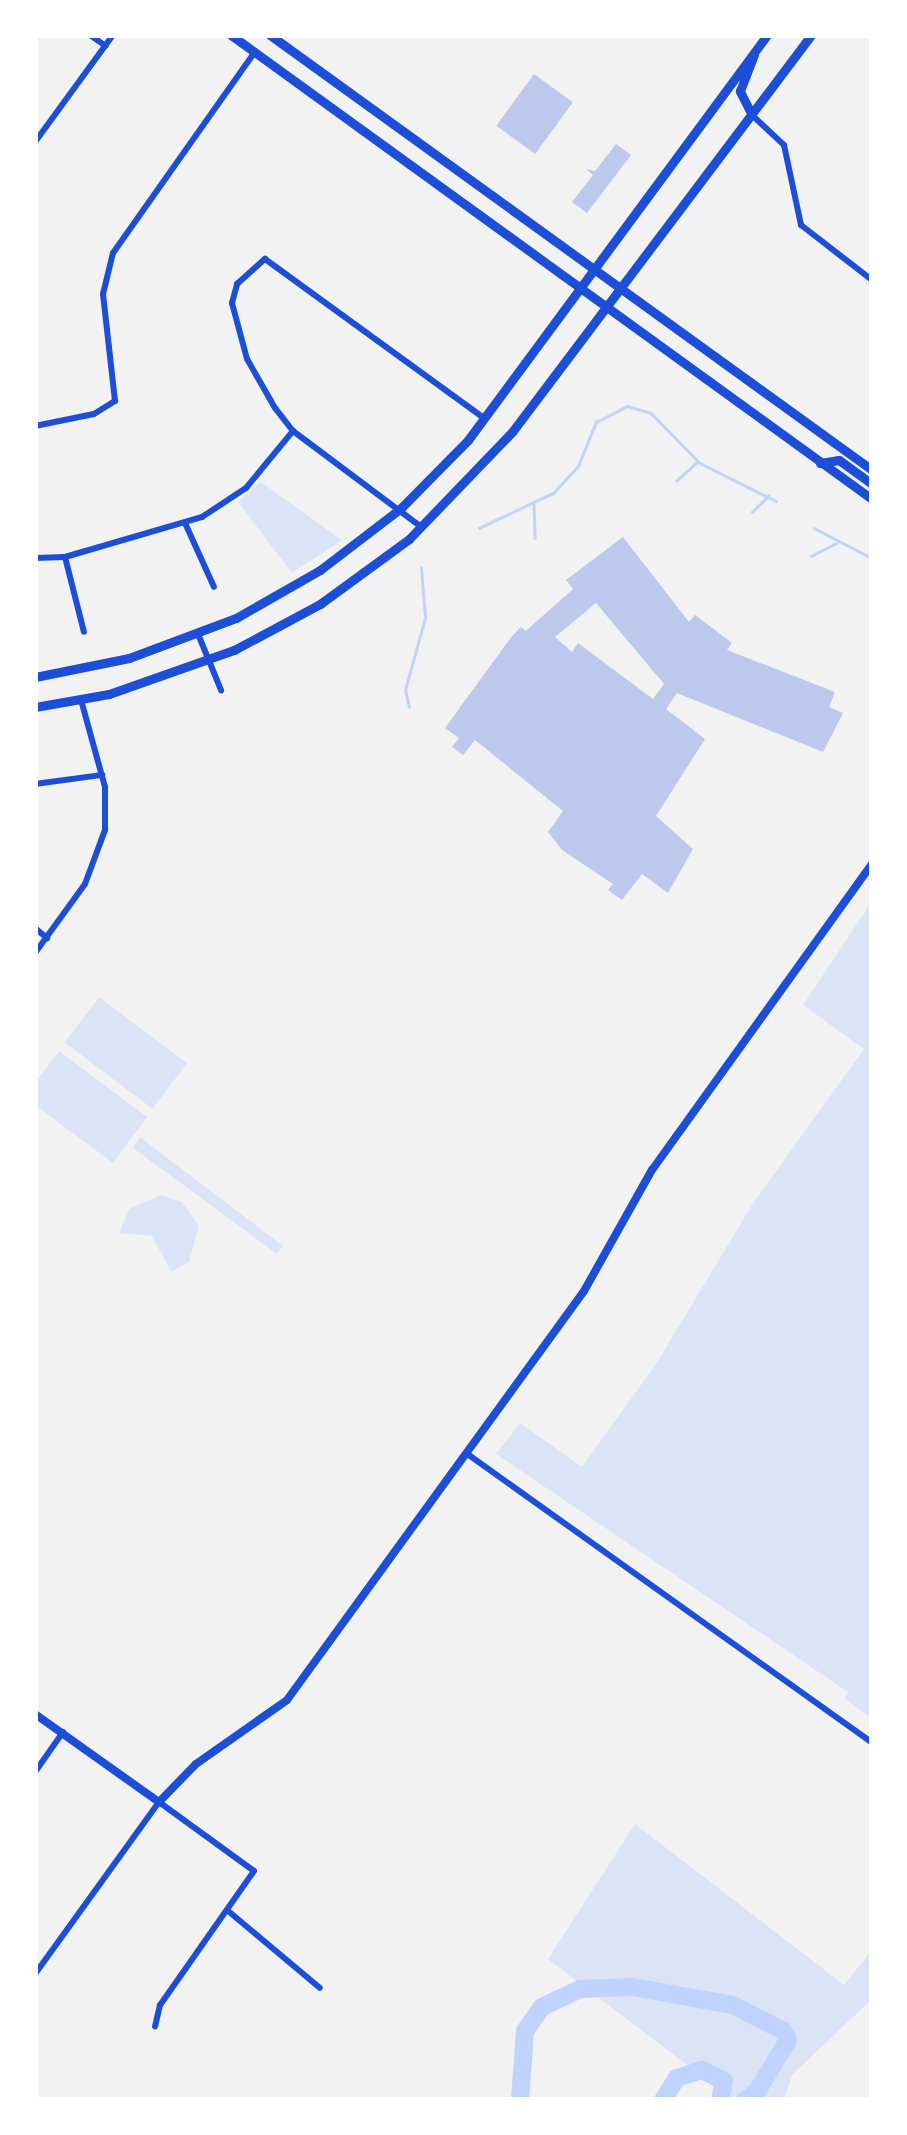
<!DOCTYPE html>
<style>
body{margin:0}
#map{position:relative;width:907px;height:2135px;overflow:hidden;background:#f2f2f2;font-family:Inter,sans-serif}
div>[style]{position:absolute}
.green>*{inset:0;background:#dbe4f7;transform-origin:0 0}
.stream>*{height:2.5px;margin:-1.25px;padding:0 1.25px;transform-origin:1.25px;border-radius:1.25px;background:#bfd3fe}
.river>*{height:18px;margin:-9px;padding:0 9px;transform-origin:9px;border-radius:9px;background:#bfd3fe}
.building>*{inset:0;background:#bdc9ec;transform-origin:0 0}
.minor>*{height:6px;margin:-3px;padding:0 3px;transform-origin:3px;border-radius:3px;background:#1d4ed8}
.tertiary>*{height:8px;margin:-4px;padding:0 4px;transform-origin:4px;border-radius:4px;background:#1d4ed8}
.secondary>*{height:9px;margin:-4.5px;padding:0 4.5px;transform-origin:4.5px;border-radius:4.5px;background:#1d4ed8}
span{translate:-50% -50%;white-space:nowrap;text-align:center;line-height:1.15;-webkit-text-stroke:8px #fff;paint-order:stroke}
.frame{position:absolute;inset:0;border:38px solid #fff;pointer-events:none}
</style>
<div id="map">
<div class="green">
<i style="clip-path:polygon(261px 482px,342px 540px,292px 573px,238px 502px)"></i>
<i style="clip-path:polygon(872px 901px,872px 1719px,844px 1698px,848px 1692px,496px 1454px,520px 1423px,582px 1467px,656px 1364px,752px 1205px,864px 1049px,803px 1005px)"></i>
<i style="left:99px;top:997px;width:110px;height:57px;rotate:37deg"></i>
<i style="clip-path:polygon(59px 1051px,147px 1117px,113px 1163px,35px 1105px,35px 1083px)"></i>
<i style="clip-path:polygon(140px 1137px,283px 1246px,277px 1254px,133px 1148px)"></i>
<i style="clip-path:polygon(161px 1195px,182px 1202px,199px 1226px,189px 1262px,171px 1272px,152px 1236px,119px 1233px,129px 1209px)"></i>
<i style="clip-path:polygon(635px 1824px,844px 1985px,872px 1950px,872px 1999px,792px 2075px,784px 2100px,733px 2100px,548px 1959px)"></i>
</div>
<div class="stream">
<i style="left:676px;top:481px;width:27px;rotate:-42deg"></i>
<i style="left:534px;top:505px;width:33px;rotate:88deg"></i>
<i style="left:752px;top:512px;width:23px;rotate:-45deg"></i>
<i style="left:479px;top:528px;width:82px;rotate:-25.3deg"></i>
<i style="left:553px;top:493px;width:37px;rotate:-47deg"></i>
<i style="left:578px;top:466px;width:48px;rotate:-67.8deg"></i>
<i style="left:596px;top:422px;width:35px;rotate:-27deg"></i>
<i style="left:627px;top:406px;width:25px;rotate:16deg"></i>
<i style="left:651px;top:413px;width:70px;rotate:45.6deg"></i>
<i style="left:700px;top:463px;width:85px;rotate:26.6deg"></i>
<i style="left:814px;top:528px;width:65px;rotate:27.3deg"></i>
<i style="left:811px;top:556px;width:28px;rotate:-27deg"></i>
<i style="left:409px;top:707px;width:17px;rotate:-103deg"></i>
<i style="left:405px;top:690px;width:75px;rotate:-74.5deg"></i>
<i style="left:425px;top:618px;width:50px;rotate:-94.6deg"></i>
</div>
<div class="river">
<i style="left:520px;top:2100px;width:69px;rotate:-85.9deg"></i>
<i style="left:525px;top:2031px;width:29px;rotate:-55deg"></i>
<i style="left:542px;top:2007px;width:42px;rotate:-25.3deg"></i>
<i style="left:580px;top:1989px;width:53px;rotate:-2.2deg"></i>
<i style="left:633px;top:1987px;width:102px;rotate:10.2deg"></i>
<i style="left:733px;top:2005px;width:56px;rotate:27.5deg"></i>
<i style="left:783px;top:2031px;width:10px;rotate:61deg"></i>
<i style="left:788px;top:2040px;width:62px;rotate:121.1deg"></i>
<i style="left:756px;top:2093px;width:13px;rotate:148deg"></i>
<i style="left:663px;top:2100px;width:26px;rotate:-58deg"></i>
<i style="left:677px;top:2078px;width:26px;rotate:-18deg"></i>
<i style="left:702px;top:2070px;width:25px;rotate:27deg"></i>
<i style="left:724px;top:2081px;width:19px;rotate:102deg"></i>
</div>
<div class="building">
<i style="left:534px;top:74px;width:48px;height:64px;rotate:36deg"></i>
<i style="clip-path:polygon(616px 144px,631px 155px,587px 213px,572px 202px,593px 175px,586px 169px,595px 171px)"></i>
<i style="clip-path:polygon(evenodd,623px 537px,689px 622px,695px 615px,732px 643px,727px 650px,835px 692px,829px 707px,843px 713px,823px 752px,677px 693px,666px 709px,705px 739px,656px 816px,693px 849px,668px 893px,642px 874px,622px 900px,608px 890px,613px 884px,562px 850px,548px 832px,563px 811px,475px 740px,463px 755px,452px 747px,459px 738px,445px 728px,512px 636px,521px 627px,526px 631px,573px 589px,566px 580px,623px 537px,596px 603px,664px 684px,653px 699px,578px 643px,572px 652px,555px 637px,596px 603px)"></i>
</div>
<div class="minor">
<i style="left:90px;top:35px;width:19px;rotate:35deg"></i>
<i style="left:752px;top:115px;width:44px;rotate:43.2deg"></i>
<i style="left:784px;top:145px;width:82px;rotate:78deg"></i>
<i style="left:801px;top:225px;width:90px;rotate:37.8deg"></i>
<i style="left:35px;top:142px;width:132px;rotate:-53.9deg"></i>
<i style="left:35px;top:426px;width:60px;rotate:-11.5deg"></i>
<i style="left:94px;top:414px;width:25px;rotate:-32deg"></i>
<i style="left:115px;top:401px;width:108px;rotate:-96.4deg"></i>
<i style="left:103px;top:294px;width:42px;rotate:-76.3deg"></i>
<i style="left:113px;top:253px;width:246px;rotate:-54.8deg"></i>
<i style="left:185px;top:523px;width:70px;rotate:65.6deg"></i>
<i style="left:420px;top:526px;width:159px;rotate:-143.2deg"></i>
<i style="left:293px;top:431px;width:29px;rotate:-128deg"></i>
<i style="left:275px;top:408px;width:56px;rotate:-119.7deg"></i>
<i style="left:247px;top:359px;width:58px;rotate:-105deg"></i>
<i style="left:232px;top:303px;width:20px;rotate:-75deg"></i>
<i style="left:237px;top:284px;width:38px;rotate:-42deg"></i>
<i style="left:265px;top:259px;width:271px;rotate:36deg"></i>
<i style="left:65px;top:557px;width:77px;rotate:75.8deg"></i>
<i style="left:35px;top:558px;width:30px;rotate:-2deg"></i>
<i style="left:65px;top:557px;width:143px;rotate:-16.3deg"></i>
<i style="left:202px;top:517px;width:53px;rotate:-33.4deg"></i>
<i style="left:246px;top:488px;width:74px;rotate:-50.5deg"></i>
<i style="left:198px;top:634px;width:61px;rotate:67.7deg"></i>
<i style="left:35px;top:784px;width:68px;rotate:-7.7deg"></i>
<i style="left:35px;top:928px;width:16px;rotate:40deg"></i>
<i style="left:35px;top:953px;width:85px;rotate:-54.1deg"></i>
<i style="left:85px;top:884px;width:58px;rotate:-69.7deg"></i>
<i style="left:105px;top:830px;width:43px;rotate:-90deg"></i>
<i style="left:105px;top:787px;width:90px;rotate:-105.4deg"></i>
<i style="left:466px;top:1453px;width:499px;rotate:35.5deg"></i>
<i style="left:35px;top:1772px;width:49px;rotate:-55deg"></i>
<i style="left:227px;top:1910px;width:121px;rotate:40deg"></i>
<i style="left:35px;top:1974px;width:212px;rotate:-54.2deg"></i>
<i style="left:159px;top:1802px;width:117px;rotate:36deg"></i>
<i style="left:254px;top:1871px;width:164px;rotate:125deg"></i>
<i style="left:160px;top:2005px;width:22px;rotate:103deg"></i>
</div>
<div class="tertiary">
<i style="left:35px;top:1714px;width:152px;rotate:35.4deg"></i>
<i style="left:159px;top:1802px;width:53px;rotate:-45.8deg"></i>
<i style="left:196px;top:1764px;width:111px;rotate:-35.1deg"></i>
<i style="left:287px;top:1700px;width:505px;rotate:-54.01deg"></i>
<i style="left:584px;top:1291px;width:139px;rotate:-60.7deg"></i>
<i style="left:652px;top:1170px;width:377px;rotate:-54.3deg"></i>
</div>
<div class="secondary">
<i style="left:231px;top:35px;width:791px;rotate:35.9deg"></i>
<i style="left:270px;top:35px;width:743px;rotate:35.85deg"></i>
<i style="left:752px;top:115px;width:27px;rotate:-117deg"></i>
<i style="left:740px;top:91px;width:39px;rotate:-69deg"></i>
<i style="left:820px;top:463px;width:19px;rotate:-9deg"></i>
<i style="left:839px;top:460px;width:41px;rotate:36deg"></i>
<i style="left:35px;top:677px;width:96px;rotate:-11.4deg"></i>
<i style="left:129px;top:658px;width:114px;rotate:-20.5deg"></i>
<i style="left:236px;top:618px;width:97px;rotate:-29.7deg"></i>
<i style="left:320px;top:570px;width:102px;rotate:-37.4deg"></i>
<i style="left:401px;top:508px;width:95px;rotate:-45.4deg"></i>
<i style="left:468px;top:440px;width:503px;rotate:-53.56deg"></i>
<i style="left:35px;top:707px;width:75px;rotate:-10deg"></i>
<i style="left:109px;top:694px;width:133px;rotate:-19.4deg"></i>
<i style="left:234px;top:650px;width:98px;rotate:-28.1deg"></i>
<i style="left:320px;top:604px;width:110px;rotate:-36.1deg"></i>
<i style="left:409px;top:539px;width:149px;rotate:-46.1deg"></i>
<i style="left:512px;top:432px;width:497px;rotate:-53deg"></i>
</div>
<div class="frame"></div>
</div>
